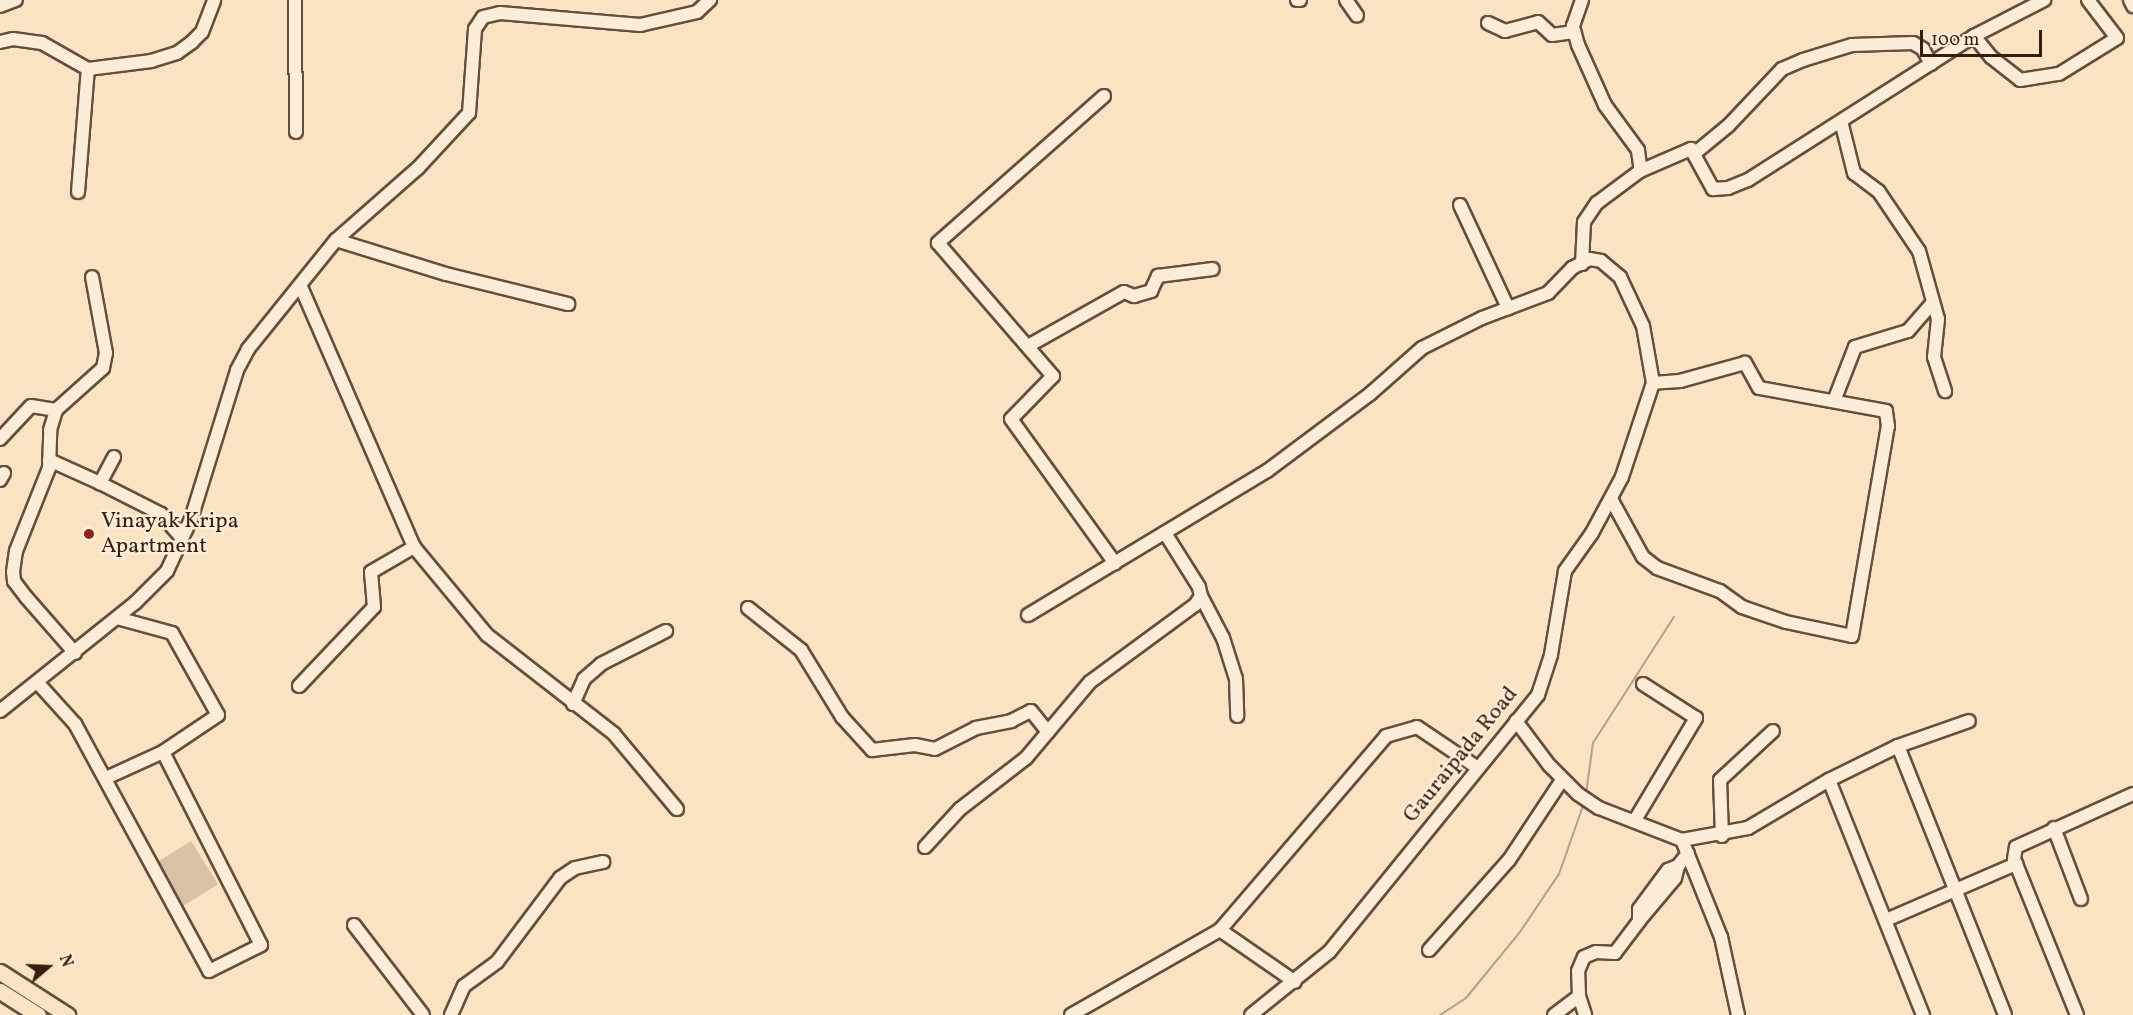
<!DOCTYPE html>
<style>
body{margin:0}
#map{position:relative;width:2133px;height:1015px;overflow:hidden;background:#f9e3c2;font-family:Vollkorn,serif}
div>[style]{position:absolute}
.green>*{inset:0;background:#d8c1a4;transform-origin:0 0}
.stream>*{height:2px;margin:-1px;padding:0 1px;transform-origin:1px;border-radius:1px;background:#b6a085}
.roads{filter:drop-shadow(2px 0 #664e3c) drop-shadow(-2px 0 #664e3c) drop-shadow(0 2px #664e3c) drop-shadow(0 -2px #664e3c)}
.minor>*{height:12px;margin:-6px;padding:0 6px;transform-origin:6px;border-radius:6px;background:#fbedd7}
.major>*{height:15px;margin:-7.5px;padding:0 7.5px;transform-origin:7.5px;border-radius:7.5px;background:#f9e3c2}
.dots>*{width:16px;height:16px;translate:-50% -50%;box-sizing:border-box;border:3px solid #fbedd7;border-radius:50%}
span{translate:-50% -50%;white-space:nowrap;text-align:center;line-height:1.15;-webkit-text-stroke:5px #fbedd7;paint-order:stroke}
.poi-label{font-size:22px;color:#351d10}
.left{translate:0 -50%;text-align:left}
.street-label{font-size:22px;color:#351d10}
.north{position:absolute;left:18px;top:937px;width:60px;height:60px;-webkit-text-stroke:4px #fbedd7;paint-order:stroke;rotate:71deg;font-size:16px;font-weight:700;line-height:24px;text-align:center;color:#351d10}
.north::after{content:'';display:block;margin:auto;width:21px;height:27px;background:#351d10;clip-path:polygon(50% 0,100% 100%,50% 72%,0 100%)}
.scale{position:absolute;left:1920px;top:30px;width:122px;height:27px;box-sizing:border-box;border:3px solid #351d10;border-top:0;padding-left:8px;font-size:18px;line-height:21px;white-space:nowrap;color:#351d10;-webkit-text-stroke:4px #fbedd7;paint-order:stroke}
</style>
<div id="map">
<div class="green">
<i style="left:191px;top:841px;width:51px;height:41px;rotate:58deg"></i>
</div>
<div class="stream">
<i style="left:1586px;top:794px;width:51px;rotate:-82.2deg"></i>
<i style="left:1593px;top:743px;width:150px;rotate:-57.3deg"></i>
<i style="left:1440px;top:1015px;width:31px;rotate:-33deg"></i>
<i style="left:1466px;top:998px;width:85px;rotate:-50.7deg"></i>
<i style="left:1520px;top:932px;width:70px;rotate:-56.1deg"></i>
<i style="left:1559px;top:874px;width:75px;rotate:-70.6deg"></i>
</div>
<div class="roads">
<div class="minor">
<i style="left:295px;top:0;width:132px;rotate:89.6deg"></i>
<i style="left:1297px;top:0;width:3px"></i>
<i style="left:1346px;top:0;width:19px;rotate:55deg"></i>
<i style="left:2130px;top:0;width:7px;rotate:63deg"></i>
<i style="left:0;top:6px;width:17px;rotate:-21deg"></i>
<i style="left:1488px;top:23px;width:19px;rotate:25deg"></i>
<i style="left:1505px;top:31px;width:34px;rotate:-15deg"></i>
<i style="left:1538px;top:22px;width:19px;rotate:43deg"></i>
<i style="left:1552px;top:35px;width:22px;rotate:-8deg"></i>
<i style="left:1974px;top:36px;width:27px;rotate:51deg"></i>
<i style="left:1991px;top:57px;width:37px;rotate:38deg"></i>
<i style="left:2020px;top:80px;width:39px;rotate:-9deg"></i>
<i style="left:2059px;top:74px;width:68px;rotate:-31.8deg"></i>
<i style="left:2117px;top:38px;width:48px;rotate:-127.3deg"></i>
<i style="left:0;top:42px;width:13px;rotate:-13deg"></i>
<i style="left:13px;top:39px;width:29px;rotate:8deg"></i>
<i style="left:42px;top:43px;width:53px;rotate:29.5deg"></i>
<i style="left:88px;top:69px;width:64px;rotate:-7.2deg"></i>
<i style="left:151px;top:61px;width:27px;rotate:-17deg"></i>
<i style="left:177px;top:53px;width:19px;rotate:-36deg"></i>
<i style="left:192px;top:42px;width:14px;rotate:-45deg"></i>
<i style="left:202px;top:32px;width:34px;rotate:-69deg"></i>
<i style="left:1104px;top:96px;width:222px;rotate:138.5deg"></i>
<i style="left:938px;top:243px;width:176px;rotate:49.2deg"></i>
<i style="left:1053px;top:376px;width:60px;rotate:134.3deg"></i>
<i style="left:1011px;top:419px;width:178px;rotate:54.2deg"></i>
<i style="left:1841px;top:121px;width:54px;rotate:76deg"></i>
<i style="left:1854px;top:173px;width:31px;rotate:37deg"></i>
<i style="left:1879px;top:192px;width:71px;rotate:55.9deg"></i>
<i style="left:1919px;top:251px;width:71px;rotate:74.4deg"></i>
<i style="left:1938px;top:319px;width:38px;rotate:96deg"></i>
<i style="left:1934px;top:357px;width:36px;rotate:72deg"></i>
<i style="left:1694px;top:154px;width:45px;rotate:-39.6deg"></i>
<i style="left:1729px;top:125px;width:77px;rotate:-46.6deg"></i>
<i style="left:1782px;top:69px;width:23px;rotate:-23deg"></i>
<i style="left:1803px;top:60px;width:51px;rotate:-17deg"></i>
<i style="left:1852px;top:45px;width:61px;rotate:-1.9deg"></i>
<i style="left:1913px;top:43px;width:12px;rotate:31deg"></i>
<i style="left:1923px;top:49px;width:17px;rotate:62deg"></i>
<i style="left:1640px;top:171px;width:56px;rotate:-23.3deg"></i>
<i style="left:1691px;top:149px;width:46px;rotate:61.2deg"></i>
<i style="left:1713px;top:189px;width:15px;rotate:-4deg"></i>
<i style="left:1728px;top:188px;width:22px;rotate:-22deg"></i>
<i style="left:1748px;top:180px;width:268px;rotate:-32.5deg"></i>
<i style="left:1974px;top:36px;width:79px;rotate:-27.2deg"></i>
<i style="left:78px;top:192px;width:123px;rotate:-85.4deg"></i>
<i style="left:1460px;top:205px;width:114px;rotate:65deg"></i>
<i style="left:336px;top:240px;width:115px;rotate:17.2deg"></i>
<i style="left:446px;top:274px;width:126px;rotate:13.8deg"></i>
<i style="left:1582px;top:264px;width:42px;rotate:-87.3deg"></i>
<i style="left:1584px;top:222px;width:23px;rotate:-56deg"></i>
<i style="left:1597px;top:203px;width:54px;rotate:-36.7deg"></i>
<i style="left:1640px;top:171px;width:6px;rotate:-90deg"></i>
<i style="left:1640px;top:165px;width:15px;rotate:-98deg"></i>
<i style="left:1638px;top:150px;width:56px;rotate:-126.3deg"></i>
<i style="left:1605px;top:105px;width:66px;rotate:-114.2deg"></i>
<i style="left:1578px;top:45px;width:20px;rotate:-105deg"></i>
<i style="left:1573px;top:26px;width:28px;rotate:-71deg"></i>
<i style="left:301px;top:287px;width:283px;rotate:66.5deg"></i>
<i style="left:414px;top:547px;width:114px;rotate:50.3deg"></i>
<i style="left:487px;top:635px;width:161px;rotate:37.9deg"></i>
<i style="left:614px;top:734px;width:98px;rotate:50deg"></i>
<i style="left:1028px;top:346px;width:110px;rotate:-29.4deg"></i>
<i style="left:1124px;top:292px;width:11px;rotate:22deg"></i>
<i style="left:1134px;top:296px;width:18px;rotate:-16deg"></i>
<i style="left:1151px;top:291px;width:17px;rotate:-65deg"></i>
<i style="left:1158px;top:276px;width:55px;rotate:-7.3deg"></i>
<i style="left:1834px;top:401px;width:58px;rotate:-68.7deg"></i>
<i style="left:1855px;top:347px;width:55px;rotate:-16.8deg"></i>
<i style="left:1908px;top:331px;width:37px;rotate:-49deg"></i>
<i style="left:0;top:439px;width:45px;rotate:-46.8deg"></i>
<i style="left:31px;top:406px;width:25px;rotate:9deg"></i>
<i style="left:114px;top:457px;width:30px;rotate:118deg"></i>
<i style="left:100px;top:483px;width:68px;rotate:26.9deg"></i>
<i style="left:161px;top:514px;width:32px;rotate:49deg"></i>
<i style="left:49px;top:460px;width:56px;rotate:24.3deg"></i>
<i style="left:0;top:480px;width:8px;rotate:-60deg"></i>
<i style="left:1611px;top:499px;width:66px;rotate:61.1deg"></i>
<i style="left:1643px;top:557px;width:18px;rotate:38deg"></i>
<i style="left:1657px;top:568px;width:67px;rotate:20.1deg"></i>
<i style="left:1720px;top:591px;width:27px;rotate:36deg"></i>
<i style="left:1742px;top:607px;width:46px;rotate:18.8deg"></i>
<i style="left:1786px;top:622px;width:67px;rotate:12deg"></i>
<i style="left:1852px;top:636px;width:213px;rotate:-80.3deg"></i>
<i style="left:1888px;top:426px;width:15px;rotate:-98deg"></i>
<i style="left:1886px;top:411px;width:129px;rotate:-169.7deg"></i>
<i style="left:1759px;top:388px;width:29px;rotate:-119deg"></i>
<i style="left:1745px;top:363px;width:67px;rotate:164.5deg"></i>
<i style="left:1680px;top:381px;width:27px;rotate:176deg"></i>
<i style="left:1201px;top:596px;width:47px;rotate:62.4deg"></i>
<i style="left:1223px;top:638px;width:43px;rotate:72.4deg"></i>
<i style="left:1236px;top:679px;width:37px;rotate:88deg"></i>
<i style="left:748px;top:608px;width:68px;rotate:38.4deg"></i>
<i style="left:801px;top:650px;width:79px;rotate:58.5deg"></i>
<i style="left:842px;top:717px;width:45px;rotate:47.7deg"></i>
<i style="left:872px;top:750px;width:43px;rotate:-6.6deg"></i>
<i style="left:915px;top:745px;width:20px;rotate:11deg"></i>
<i style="left:935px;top:749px;width:46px;rotate:-27.1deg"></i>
<i style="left:976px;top:728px;width:36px;rotate:-11deg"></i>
<i style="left:1011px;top:721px;width:22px;rotate:-27deg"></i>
<i style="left:1031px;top:711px;width:27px;rotate:51deg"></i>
<i style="left:1028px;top:615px;width:279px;rotate:-31.1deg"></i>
<i style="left:1267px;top:471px;width:129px;rotate:-36.8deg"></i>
<i style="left:1370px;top:394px;width:69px;rotate:-41.5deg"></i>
<i style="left:1422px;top:348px;width:67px;rotate:-26.6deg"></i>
<i style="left:1482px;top:318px;width:71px;rotate:-20.7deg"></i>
<i style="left:1548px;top:293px;width:35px;rotate:-46deg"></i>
<i style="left:1572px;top:268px;width:20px;rotate:-27deg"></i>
<i style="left:1590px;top:259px;width:11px;rotate:10deg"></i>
<i style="left:1601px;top:261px;width:25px;rotate:40deg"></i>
<i style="left:1620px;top:277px;width:54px;rotate:64.9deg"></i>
<i style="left:1643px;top:326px;width:58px;rotate:80deg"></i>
<i style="left:1653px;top:383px;width:99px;rotate:108.3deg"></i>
<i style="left:1622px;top:477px;width:64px;rotate:118.2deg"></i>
<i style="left:1592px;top:533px;width:47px;rotate:125.4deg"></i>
<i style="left:1565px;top:571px;width:85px;rotate:99.5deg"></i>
<i style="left:1551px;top:655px;width:42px;rotate:108deg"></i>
<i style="left:1538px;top:695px;width:331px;rotate:129.1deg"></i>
<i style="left:1329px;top:952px;width:100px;rotate:141.1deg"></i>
<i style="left:117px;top:618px;width:57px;rotate:15.3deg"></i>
<i style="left:172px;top:633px;width:94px;rotate:60.7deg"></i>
<i style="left:218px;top:715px;width:66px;rotate:146.1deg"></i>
<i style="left:75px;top:653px;width:74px;rotate:-131.2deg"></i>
<i style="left:26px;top:597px;width:20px;rotate:-127deg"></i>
<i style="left:14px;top:581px;width:9px;rotate:-96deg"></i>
<i style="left:13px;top:572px;width:21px;rotate:-82deg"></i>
<i style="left:16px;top:551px;width:89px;rotate:-68.3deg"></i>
<i style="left:49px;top:468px;width:38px;rotate:-88deg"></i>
<i style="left:50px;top:430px;width:21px;rotate:-73deg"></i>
<i style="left:56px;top:410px;width:63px;rotate:-41.8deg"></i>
<i style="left:103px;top:368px;width:15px;rotate:-79deg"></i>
<i style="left:106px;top:353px;width:77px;rotate:-100.4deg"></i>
<i style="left:37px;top:682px;width:57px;rotate:47.9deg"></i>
<i style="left:75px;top:724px;width:281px;rotate:61.5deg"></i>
<i style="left:209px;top:971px;width:58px;rotate:-26.6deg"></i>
<i style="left:261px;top:945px;width:216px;rotate:-116.9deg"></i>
<i style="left:163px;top:752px;width:63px;rotate:155.5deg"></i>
<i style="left:299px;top:686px;width:109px;rotate:-46.5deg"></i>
<i style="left:374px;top:607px;width:35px;rotate:-95deg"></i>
<i style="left:371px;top:572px;width:50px;rotate:-30.2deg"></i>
<i style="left:573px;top:704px;width:27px;rotate:-66deg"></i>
<i style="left:584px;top:679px;width:23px;rotate:-41deg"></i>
<i style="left:601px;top:664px;width:73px;rotate:-26.9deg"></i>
<i style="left:0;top:711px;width:173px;rotate:-38.7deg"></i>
<i style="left:135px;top:603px;width:45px;rotate:-45deg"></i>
<i style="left:167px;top:571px;width:57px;rotate:-65.2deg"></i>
<i style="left:191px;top:519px;width:156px;rotate:-72.8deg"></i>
<i style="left:237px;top:370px;width:24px;rotate:-62deg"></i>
<i style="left:248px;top:349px;width:140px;rotate:-51.1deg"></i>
<i style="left:336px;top:240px;width:109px;rotate:-41.3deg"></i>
<i style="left:418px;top:168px;width:75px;rotate:-47.2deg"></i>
<i style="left:469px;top:113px;width:84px;rotate:-85.9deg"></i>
<i style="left:475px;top:29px;width:14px;rotate:-56deg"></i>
<i style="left:483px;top:17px;width:17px;rotate:-13deg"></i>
<i style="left:500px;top:13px;width:141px;rotate:4.9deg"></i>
<i style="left:640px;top:25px;width:58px;rotate:-12.8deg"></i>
<i style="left:697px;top:12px;width:18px;rotate:-43deg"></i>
<i style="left:1516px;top:721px;width:55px;rotate:53.1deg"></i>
<i style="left:1549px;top:765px;width:41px;rotate:45deg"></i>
<i style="left:1578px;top:794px;width:25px;rotate:34deg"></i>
<i style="left:1599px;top:808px;width:89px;rotate:21.1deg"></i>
<i style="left:1682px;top:840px;width:105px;rotate:68.1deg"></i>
<i style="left:1721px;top:937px;width:80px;rotate:77.7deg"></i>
<i style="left:1898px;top:746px;width:75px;rotate:-19.4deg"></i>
<i style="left:1829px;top:780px;width:253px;rotate:68.2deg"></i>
<i style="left:1635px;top:820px;width:119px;rotate:-59.1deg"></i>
<i style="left:1696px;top:718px;width:63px;rotate:-147.3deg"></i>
<i style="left:2054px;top:828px;width:76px;rotate:69.2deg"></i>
<i style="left:1722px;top:836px;width:56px;rotate:-92deg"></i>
<i style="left:1720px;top:780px;width:72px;rotate:-42.8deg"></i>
<i style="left:1682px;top:840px;width:67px;rotate:-10.3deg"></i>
<i style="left:1748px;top:828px;width:94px;rotate:-30.7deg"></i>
<i style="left:1829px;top:780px;width:77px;rotate:-26.2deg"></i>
<i style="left:1898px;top:746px;width:289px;rotate:68.3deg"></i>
<i style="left:925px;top:847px;width:52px;rotate:-47.4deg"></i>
<i style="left:960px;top:809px;width:83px;rotate:-37.7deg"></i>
<i style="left:1026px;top:758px;width:99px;rotate:-49.9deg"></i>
<i style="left:1090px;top:682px;width:130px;rotate:-36.3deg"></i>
<i style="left:1195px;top:605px;width:11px;rotate:-56deg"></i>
<i style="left:1201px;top:596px;width:9px;rotate:-103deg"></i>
<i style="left:1199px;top:587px;width:64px;rotate:-122.2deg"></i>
<i style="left:1886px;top:920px;width:142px;rotate:-23.3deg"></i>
<i style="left:1639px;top:921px;width:56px;rotate:-50.1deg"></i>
<i style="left:1675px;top:878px;width:12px;rotate:-76deg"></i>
<i style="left:354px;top:925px;width:113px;rotate:52.5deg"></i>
<i style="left:1220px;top:930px;width:91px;rotate:34.7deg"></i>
<i style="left:1429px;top:950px;width:120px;rotate:-48.4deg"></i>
<i style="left:1509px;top:860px;width:96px;rotate:-56.5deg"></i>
<i style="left:1579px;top:996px;width:20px;rotate:72deg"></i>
<i style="left:451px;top:1015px;width:32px;rotate:-66deg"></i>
<i style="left:464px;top:986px;width:41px;rotate:-36deg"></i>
<i style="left:497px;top:962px;width:105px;rotate:-53.1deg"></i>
<i style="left:560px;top:878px;width:18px;rotate:-34deg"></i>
<i style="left:575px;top:868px;width:29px;rotate:-12deg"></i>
<i style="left:1071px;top:1015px;width:172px;rotate:-29.7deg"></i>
<i style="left:1220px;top:930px;width:255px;rotate:-49.4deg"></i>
<i style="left:1386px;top:736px;width:32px;rotate:-16deg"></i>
<i style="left:1417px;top:727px;width:73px;rotate:33.9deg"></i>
<i style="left:1554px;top:1015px;width:31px;rotate:-37deg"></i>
<i style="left:1579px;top:996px;width:25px;rotate:-92deg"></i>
<i style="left:1578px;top:971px;width:15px;rotate:-67deg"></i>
<i style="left:1584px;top:957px;width:13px;rotate:-23deg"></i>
<i style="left:1596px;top:952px;width:19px;rotate:3deg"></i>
<i style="left:1615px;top:953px;width:40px;rotate:-53deg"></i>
<i style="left:1639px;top:921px;width:12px;rotate:-90deg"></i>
<i style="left:1639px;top:909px;width:49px;rotate:-53.4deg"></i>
<i style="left:1668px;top:870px;width:11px;rotate:-22deg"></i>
<i style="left:1678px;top:866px;width:16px;rotate:-52deg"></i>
<i style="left:2077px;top:1015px;width:168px;rotate:-112deg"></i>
<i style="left:2014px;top:859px;width:12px;rotate:-81deg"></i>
<i style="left:2016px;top:847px;width:128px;rotate:-24.4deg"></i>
</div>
<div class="major">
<i style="left:0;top:972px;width:80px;rotate:32.7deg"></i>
<i style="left:0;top:991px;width:45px;rotate:32.3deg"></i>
</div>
</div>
<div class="dots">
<i style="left:89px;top:534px;background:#8f2418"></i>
</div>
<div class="poi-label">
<span class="left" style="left:101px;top:534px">Vinayak Kripa<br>Apartment</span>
</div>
<div class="street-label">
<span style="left:1461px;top:755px;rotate:-51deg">Gauraipada Road</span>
</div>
<div class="north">N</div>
<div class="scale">100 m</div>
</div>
